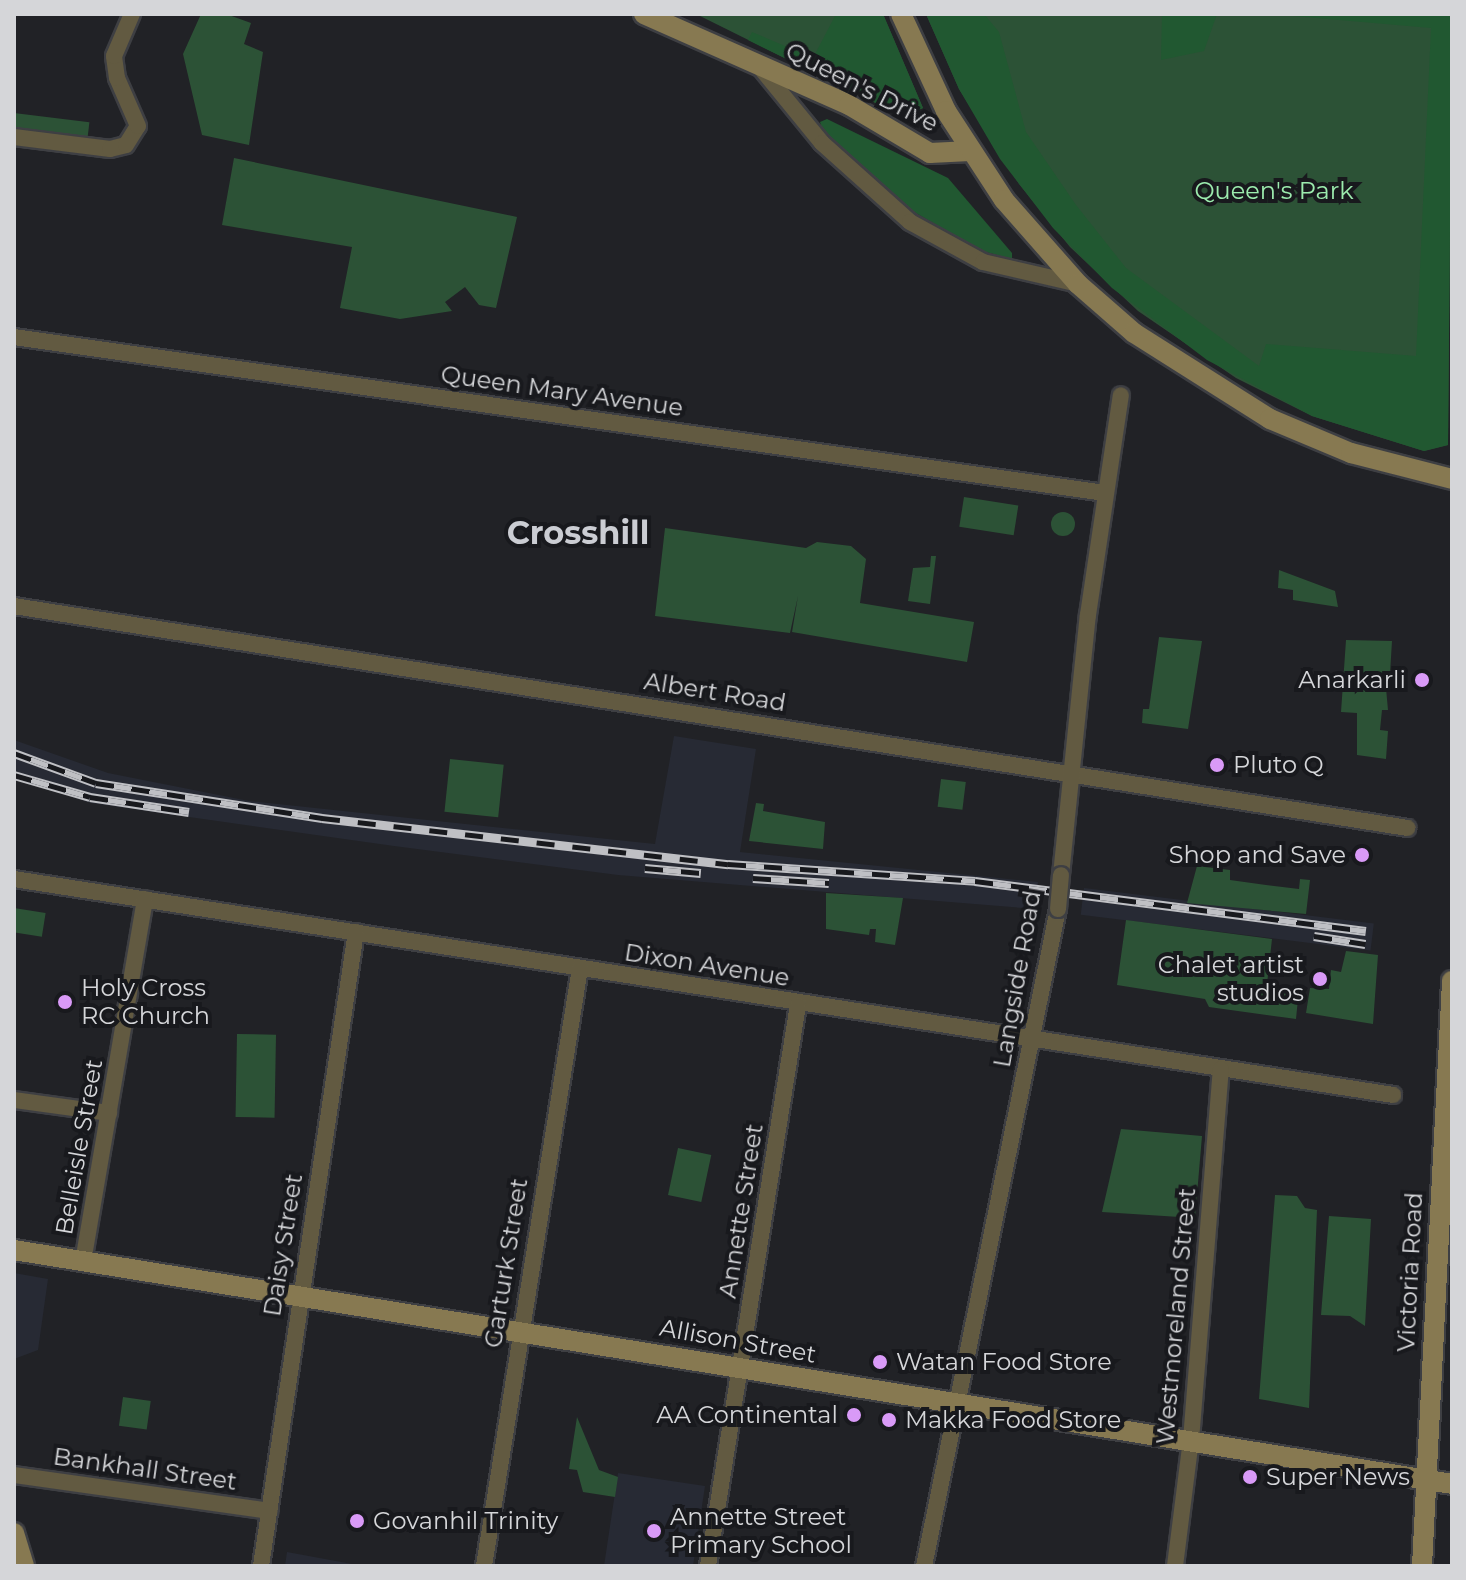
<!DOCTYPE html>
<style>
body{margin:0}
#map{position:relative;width:1466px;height:1580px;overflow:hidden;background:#212226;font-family:Montserrat,sans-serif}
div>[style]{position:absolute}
.built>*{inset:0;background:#272a34;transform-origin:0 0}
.green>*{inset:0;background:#2c5236;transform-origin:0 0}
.round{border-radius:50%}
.forest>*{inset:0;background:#215831}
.roads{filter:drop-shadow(2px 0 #3e3f43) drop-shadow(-2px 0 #3e3f43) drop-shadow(0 2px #3e3f43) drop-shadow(0 -2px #3e3f43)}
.street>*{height:16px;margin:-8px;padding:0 8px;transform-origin:8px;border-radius:8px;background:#625a41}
.secondary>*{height:20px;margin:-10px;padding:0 10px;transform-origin:10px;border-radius:10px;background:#877951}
.rail>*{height:9px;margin-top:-4.5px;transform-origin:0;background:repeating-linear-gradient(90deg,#18191d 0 18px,#bfc0c4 0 36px);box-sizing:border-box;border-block:2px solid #bfc0c4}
.bridges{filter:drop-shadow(2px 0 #3e3f43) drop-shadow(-2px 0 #3e3f43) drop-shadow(0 2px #3e3f43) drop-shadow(0 -2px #3e3f43)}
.street-bridge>*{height:16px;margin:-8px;padding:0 8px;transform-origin:8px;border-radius:8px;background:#625a41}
.dots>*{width:22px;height:22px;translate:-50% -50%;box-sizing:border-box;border:4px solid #18191d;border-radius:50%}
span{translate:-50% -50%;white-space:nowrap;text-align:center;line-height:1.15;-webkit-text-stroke:8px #18191d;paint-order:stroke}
.street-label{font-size:24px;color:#d5d6d9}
.park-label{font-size:24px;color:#9cecae}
.poi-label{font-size:24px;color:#d5d6d9}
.right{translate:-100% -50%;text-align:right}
.left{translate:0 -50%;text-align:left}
.district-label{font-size:32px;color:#cbcdd3;font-weight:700}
.frame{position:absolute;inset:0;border:16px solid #d5d6d9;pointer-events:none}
</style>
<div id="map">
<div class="built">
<i style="clip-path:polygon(674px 736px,756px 749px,740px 852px,1038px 882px,1035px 909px,618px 875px,394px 846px,91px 803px,14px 778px,14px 740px,108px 773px,249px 801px,655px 844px)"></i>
<i style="left:1084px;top:888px;width:292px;height:27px;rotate:7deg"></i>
<i style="clip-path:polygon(14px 1273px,48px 1279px,38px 1350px,14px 1359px)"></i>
<i style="clip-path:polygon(618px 1473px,705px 1486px,693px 1566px,604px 1566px)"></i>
<i style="clip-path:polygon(287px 1552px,363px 1566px,285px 1566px)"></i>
</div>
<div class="green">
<i style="clip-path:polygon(201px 14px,226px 14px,251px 23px,244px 44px,263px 52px,249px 145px,202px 135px,183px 54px)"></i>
<i style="clip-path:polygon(696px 14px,883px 14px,923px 108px,904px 117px)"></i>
<i style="clip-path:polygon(926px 14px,1452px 14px,1448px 445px,1424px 451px,1312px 416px,1236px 378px,1138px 311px,1070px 247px,1019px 184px,959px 89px)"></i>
<i style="left:14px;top:113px;width:76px;height:20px;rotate:7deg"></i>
<i style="clip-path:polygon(234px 158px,517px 217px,496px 308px,479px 305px,465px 287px,445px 302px,452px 311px,400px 319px,340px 308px,352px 247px,222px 225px)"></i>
<i style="left:964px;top:497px;width:55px;height:30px;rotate:9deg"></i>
<i class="round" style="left:1051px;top:512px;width:24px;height:24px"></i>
<i style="clip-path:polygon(665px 528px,806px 548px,817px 542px,851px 546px,866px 559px,860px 603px,974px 622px,967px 662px,792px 632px,798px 596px,790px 633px,655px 616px)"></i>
<i style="clip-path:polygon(931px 556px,936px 556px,930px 604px,908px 601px,913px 568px,930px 567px)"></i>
<i style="clip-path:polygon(1279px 570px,1335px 591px,1338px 607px,1293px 600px,1293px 590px,1278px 588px)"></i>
<i style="clip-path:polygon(1159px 637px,1202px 641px,1188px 729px,1142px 723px,1143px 709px,1149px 709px)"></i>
<i style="clip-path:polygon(1346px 640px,1392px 641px,1390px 674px,1385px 677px,1388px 710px,1382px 710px,1380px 730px,1388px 731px,1386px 759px,1357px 755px,1357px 713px,1341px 712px)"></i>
<i style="left:450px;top:759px;width:54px;height:53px;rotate:6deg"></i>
<i style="left:941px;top:779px;width:25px;height:28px;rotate:7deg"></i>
<i style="clip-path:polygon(756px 803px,764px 804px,763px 811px,825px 822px,823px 849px,749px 841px)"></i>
<i style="clip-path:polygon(1197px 866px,1230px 870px,1230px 880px,1266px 885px,1299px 889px,1300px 879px,1310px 880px,1306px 914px,1187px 903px)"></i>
<i style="clip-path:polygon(826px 893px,903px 898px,895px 945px,875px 942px,876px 929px,870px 929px,869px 935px,826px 929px)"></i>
<i style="left:14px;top:908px;width:32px;height:24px;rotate:9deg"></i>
<i style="clip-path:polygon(1126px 920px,1272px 939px,1267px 984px,1299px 989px,1296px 1019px,1209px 1007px,1205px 999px,1117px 985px)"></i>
<i style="clip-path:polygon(1346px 951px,1378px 955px,1373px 1024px,1306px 1013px,1310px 988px,1329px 989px,1331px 970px,1341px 972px)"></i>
<i style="left:237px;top:1034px;width:39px;height:83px;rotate:1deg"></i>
<i style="clip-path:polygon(1121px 1129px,1202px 1136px,1195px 1218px,1102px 1212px)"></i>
<i style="left:678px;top:1148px;width:34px;height:48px;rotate:12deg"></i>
<i style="clip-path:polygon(1275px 1195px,1297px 1196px,1305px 1208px,1317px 1210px,1309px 1408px,1259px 1399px)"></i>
<i style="clip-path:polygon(1329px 1216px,1371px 1219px,1365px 1326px,1350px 1316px,1321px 1315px)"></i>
<i style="left:123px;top:1397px;width:28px;height:29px;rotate:8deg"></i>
<i style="clip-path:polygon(577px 1417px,599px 1470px,618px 1477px,615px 1497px,583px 1492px,577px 1470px,569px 1469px)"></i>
</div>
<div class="forest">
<i style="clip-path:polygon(836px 14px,883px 14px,923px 108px,904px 117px,748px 40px,752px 32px,813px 58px)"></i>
<i style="clip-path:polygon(926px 14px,984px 14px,999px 32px,1026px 132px,1076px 205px,1126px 268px,1259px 366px,1266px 344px,1416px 356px,1431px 28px,1270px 14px,1452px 14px,1448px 445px,1424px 451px,1312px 416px,1207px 360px,1112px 288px,1053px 228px,1000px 159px,959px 89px)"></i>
<i style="clip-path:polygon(1162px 14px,1217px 14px,1204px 51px,1161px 60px)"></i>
<i style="clip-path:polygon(827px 119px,948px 178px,1012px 253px,1012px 259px,982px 251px,907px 208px,823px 132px,820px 122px)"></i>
</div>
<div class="roads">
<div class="street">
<i style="left:759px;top:66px;width:99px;rotate:50.7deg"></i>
<i style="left:822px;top:143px;width:118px;rotate:41.9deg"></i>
<i style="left:910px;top:222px;width:83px;rotate:28.7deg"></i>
<i style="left:983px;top:262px;width:98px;rotate:13deg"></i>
<i style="left:14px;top:137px;width:97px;rotate:7.1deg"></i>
<i style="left:110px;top:149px;width:16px;rotate:-14deg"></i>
<i style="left:126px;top:145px;width:22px;rotate:-58deg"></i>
<i style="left:138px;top:126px;width:52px;rotate:-113.6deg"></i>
<i style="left:117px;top:78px;width:22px;rotate:-98deg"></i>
<i style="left:114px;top:56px;width:46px;rotate:-66.8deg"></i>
<i style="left:14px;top:337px;width:1101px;rotate:8.14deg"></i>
<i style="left:14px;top:606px;width:1411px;rotate:9.05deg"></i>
<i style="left:1061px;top:875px;width:261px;rotate:-84.1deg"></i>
<i style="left:1088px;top:615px;width:222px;rotate:-81.5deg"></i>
<i style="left:14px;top:879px;width:1396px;rotate:8.9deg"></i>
<i style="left:14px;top:1100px;width:96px;rotate:7.8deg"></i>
<i style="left:83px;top:1262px;width:368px;rotate:-80.3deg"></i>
<i style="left:14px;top:1475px;width:258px;rotate:8deg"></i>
<i style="left:261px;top:1566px;width:641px;rotate:-81.48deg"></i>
<i style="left:484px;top:1566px;width:606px;rotate:-80.88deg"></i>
<i style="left:708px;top:1566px;width:568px;rotate:-80.89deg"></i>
<i style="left:924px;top:1566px;width:671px;rotate:-78.47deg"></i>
<i style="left:1175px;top:1566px;width:127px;rotate:-82.8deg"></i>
<i style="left:1191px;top:1440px;width:372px;rotate:-85.4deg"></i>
</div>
<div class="secondary">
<i style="left:644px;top:14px;width:224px;rotate:23.9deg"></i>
<i style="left:849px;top:105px;width:94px;rotate:30.7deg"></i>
<i style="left:930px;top:153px;width:40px;rotate:-2.9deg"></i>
<i style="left:901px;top:14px;width:107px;rotate:65.1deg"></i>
<i style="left:946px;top:111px;width:106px;rotate:56.9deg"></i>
<i style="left:1004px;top:200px;width:112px;rotate:48.6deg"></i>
<i style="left:1078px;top:284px;width:74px;rotate:41.2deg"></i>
<i style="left:1134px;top:333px;width:161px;rotate:32.3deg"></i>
<i style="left:1270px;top:419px;width:88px;rotate:22.8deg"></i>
<i style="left:1351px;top:453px;width:104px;rotate:14.4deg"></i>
<i style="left:14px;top:1250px;width:1457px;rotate:9.24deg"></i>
<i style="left:14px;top:1533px;width:34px;rotate:73deg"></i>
<i style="left:1422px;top:1566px;width:586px;rotate:-87.06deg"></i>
</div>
</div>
<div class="rail">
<i style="left:14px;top:753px;width:87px;rotate:20.1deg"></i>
<i style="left:96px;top:783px;width:229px;rotate:8.8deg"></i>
<i style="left:322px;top:818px;width:409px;rotate:6.5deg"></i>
<i style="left:728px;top:864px;width:248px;rotate:3.9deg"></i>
<i style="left:975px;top:881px;width:394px;rotate:7.3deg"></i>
<i style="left:14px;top:775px;width:79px;rotate:16.1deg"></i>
<i style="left:90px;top:797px;width:100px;rotate:8.6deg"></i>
<i style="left:645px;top:868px;width:56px;rotate:5.1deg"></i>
<i style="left:753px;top:878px;width:76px;rotate:3.8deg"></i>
<i style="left:1314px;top:936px;width:52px;rotate:8.9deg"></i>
</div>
<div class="bridges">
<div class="street-bridge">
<i style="left:1058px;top:909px;width:34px;rotate:-85deg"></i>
</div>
</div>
<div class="dots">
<i style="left:1422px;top:680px;background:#d99af7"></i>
<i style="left:1217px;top:765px;background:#d99af7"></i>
<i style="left:1362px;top:855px;background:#d99af7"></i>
<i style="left:1320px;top:979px;background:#d99af7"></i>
<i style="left:65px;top:1002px;background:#d99af7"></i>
<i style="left:880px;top:1362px;background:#d99af7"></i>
<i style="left:854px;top:1415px;background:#d99af7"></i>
<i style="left:889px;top:1420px;background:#d99af7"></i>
<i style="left:1250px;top:1477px;background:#d99af7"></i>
<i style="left:357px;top:1521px;background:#d99af7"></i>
<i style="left:654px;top:1531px;background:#d99af7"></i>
</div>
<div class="street-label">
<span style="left:862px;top:87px;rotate:27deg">Queen's Drive</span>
<span style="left:562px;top:391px;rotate:8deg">Queen Mary Avenue</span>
<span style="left:715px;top:692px;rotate:9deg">Albert Road</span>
<span style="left:707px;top:965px;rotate:9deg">Dixon Avenue</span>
<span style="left:1017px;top:979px;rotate:-80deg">Langside Road</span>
<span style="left:79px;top:1147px;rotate:-80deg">Belleisle Street</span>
<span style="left:741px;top:1211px;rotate:-81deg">Annette Street</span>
<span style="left:283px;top:1245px;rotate:-81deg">Daisy Street</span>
<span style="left:506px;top:1263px;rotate:-81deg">Garturk Street</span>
<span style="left:1410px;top:1272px;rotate:-87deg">Victoria Road</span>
<span style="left:1176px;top:1316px;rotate:-85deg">Westmoreland Street</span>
<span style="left:738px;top:1341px;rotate:10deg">Allison Street</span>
<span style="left:145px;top:1469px;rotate:8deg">Bankhall Street</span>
</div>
<div class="park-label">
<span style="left:1274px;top:191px">Queen's Park</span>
</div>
<div class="poi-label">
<span class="right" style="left:1406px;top:680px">Anarkarli</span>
<span class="left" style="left:1233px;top:765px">Pluto Q</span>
<span class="right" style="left:1346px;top:855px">Shop and Save</span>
<span class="right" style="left:1304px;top:979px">Chalet artist<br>studios</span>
<span class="left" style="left:81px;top:1002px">Holy Cross<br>RC Church</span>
<span class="left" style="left:896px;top:1362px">Watan Food Store</span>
<span class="right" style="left:838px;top:1415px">AA Continental</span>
<span class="left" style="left:905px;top:1420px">Makka Food Store</span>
<span class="left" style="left:1266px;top:1477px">Super News</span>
<span class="left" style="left:670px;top:1531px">Annette Street<br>Primary School</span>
<span class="left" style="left:373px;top:1521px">Govanhil Trinity</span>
</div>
<div class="district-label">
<span style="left:578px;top:533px">Crosshill</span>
</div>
<div class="frame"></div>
</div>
